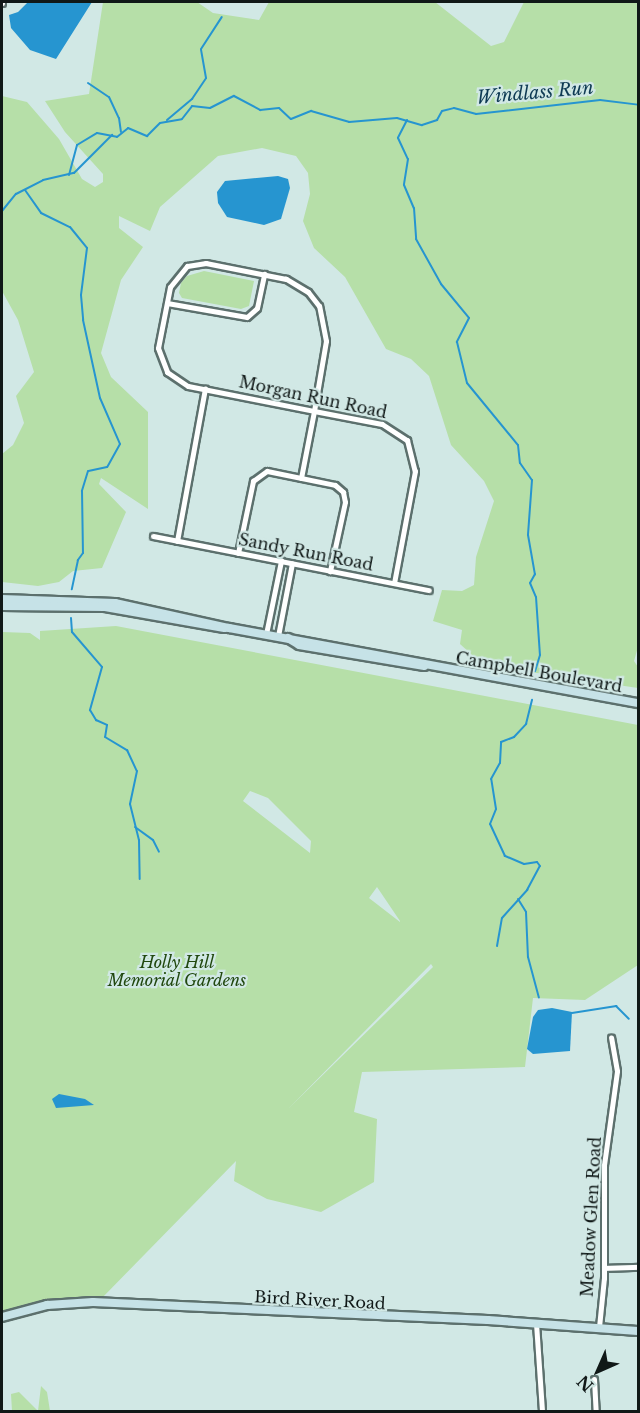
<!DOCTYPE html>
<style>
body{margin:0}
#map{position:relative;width:640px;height:1413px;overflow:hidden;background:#d1e8e5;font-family:"Libre Baskerville",serif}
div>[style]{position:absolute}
.green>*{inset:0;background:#b6dfa8}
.water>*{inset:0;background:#2695d0}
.stream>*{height:2px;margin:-1px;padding:0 1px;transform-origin:1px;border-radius:1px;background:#2695d0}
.roads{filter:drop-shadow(2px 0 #5c706d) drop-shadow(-2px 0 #5c706d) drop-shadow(0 2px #5c706d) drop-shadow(0 -2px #5c706d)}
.street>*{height:5px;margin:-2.5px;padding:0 2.5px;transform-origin:2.5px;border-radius:2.5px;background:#fff}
.secondary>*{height:8px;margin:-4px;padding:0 4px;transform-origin:4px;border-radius:4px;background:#c6e2e7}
span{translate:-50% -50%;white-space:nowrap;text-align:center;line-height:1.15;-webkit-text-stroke:4.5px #d1e8e5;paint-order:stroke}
.street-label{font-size:16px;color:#101817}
.park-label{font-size:16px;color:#21480f;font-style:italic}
.water-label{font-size:18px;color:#0e3a53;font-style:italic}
.frame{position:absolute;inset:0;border:3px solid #101817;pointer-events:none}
.north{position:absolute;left:568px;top:1341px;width:60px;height:60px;-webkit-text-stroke:4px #d1e8e5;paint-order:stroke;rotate:225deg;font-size:16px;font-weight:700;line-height:24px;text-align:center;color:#101817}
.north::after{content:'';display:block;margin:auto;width:21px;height:27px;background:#101817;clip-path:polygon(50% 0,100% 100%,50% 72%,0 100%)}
</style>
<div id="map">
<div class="green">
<i style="clip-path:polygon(103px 2px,197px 2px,213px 13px,259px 20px,269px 2px,435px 2px,491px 46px,504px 42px,524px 2px,638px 2px,638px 647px,634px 661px,638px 667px,638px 688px,483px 665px,460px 644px,462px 630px,433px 621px,442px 590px,462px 591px,474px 585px,476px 557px,494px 501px,484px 481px,451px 445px,429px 376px,411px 359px,386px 349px,345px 277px,314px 248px,303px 221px,310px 194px,308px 173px,296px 156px,262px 148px,218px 156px,160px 207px,150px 231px,119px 216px,119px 228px,143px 247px,121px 280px,101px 353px,111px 377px,148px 412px,148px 509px,101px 478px,99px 484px,126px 512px,102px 568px,73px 571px,59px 582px,38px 586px,2px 582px,2px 454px,13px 445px,24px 423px,16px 396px,34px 372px,18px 320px,2px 291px,2px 96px,27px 102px,59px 139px,82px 179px,95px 187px,103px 182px,103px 174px,65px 132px,45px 101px,89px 94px)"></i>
<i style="clip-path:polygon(204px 271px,254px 281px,249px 306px,241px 309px,182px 298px,179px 293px,181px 283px,187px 276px)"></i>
<i style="clip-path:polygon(evenodd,116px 626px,638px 725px,638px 965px,585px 1000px,533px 998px,525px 1067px,362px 1072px,354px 1112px,377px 1119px,374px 1182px,321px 1212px,267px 1199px,234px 1181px,236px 1161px,101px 1299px,46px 1301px,2px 1313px,2px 632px,30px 633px,40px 640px,40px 631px,116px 626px,250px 791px,268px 798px,311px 841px,310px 853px,243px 801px,250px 791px,116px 626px,377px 887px,400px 921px,400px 922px,369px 898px,377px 887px,116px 626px,431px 964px,433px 967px,288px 1109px,431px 964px)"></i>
<i style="clip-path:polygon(41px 1386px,47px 1392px,50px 1411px,12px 1411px,11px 1394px,19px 1392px,38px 1411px)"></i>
</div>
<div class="water">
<i style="clip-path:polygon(28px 2px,92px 2px,56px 59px,30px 50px,11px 28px,9px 15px,18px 12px)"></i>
<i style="clip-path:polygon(278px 176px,288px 179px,290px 188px,281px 219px,264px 225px,227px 217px,218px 203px,217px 192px,225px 181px)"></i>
<i style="clip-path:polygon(552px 1008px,572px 1012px,570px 1051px,533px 1054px,527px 1049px,533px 1017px,538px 1010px)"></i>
<i style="clip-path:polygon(59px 1094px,85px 1099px,94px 1105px,56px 1108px,52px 1099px)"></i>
</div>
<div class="stream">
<i style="left:88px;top:83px;width:25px;rotate:34deg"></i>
<i style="left:109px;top:97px;width:23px;rotate:65deg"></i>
<i style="left:119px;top:118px;width:14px;rotate:82deg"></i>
<i style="left:167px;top:120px;width:33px;rotate:-40deg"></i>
<i style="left:192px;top:99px;width:25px;rotate:-56deg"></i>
<i style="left:206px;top:78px;width:29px;rotate:-100deg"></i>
<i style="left:201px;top:49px;width:38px;rotate:-57deg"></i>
<i style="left:407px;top:120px;width:20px;rotate:117deg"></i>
<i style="left:398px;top:138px;width:23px;rotate:65deg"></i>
<i style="left:408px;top:159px;width:26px;rotate:99deg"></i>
<i style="left:404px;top:185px;width:25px;rotate:67deg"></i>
<i style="left:414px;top:208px;width:31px;rotate:86deg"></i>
<i style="left:416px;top:239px;width:51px;rotate:60.9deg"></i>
<i style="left:441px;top:284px;width:44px;rotate:50.5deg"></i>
<i style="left:469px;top:318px;width:27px;rotate:117deg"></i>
<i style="left:457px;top:342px;width:42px;rotate:76.3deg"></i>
<i style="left:467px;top:383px;width:80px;rotate:50.6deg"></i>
<i style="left:518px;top:445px;width:18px;rotate:84deg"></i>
<i style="left:520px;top:463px;width:21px;rotate:55deg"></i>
<i style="left:532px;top:480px;width:55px;rotate:94.2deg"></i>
<i style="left:528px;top:535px;width:40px;rotate:80deg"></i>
<i style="left:535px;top:574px;width:10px;rotate:119deg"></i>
<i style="left:530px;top:583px;width:15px;rotate:67deg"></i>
<i style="left:536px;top:597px;width:58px;rotate:86.1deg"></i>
<i style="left:540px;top:655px;width:17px;rotate:107deg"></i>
<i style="left:69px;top:175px;width:31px;rotate:-75deg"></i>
<i style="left:77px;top:145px;width:23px;rotate:-31deg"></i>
<i style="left:97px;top:133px;width:20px;rotate:11deg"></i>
<i style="left:117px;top:137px;width:14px;rotate:-39deg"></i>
<i style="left:128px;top:128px;width:21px;rotate:23deg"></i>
<i style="left:147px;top:136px;width:18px;rotate:-45deg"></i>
<i style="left:160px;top:123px;width:22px;rotate:-10deg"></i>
<i style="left:182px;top:119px;width:16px;rotate:-52deg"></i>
<i style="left:192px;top:106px;width:18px;rotate:6deg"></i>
<i style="left:210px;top:108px;width:27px;rotate:-27deg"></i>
<i style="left:234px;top:96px;width:30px;rotate:28deg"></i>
<i style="left:260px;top:110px;width:19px;rotate:-6deg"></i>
<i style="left:279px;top:108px;width:16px;rotate:43deg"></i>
<i style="left:291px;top:119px;width:22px;rotate:-22deg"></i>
<i style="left:311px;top:111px;width:40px;rotate:16deg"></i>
<i style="left:349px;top:122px;width:48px;rotate:-4.8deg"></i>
<i style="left:397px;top:118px;width:26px;rotate:16deg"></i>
<i style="left:422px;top:125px;width:16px;rotate:-18deg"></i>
<i style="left:437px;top:120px;width:10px;rotate:-61deg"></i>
<i style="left:442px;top:111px;width:12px;rotate:-14deg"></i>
<i style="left:454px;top:108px;width:23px;rotate:15deg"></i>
<i style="left:476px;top:114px;width:125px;rotate:-6.4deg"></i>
<i style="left:600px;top:100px;width:38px;rotate:7deg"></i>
<i style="left:25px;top:190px;width:28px;rotate:55deg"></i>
<i style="left:41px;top:213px;width:32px;rotate:26deg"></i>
<i style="left:70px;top:227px;width:27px;rotate:51deg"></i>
<i style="left:87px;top:248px;width:47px;rotate:97.3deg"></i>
<i style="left:81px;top:295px;width:25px;rotate:85deg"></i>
<i style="left:83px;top:320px;width:80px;rotate:77.7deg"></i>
<i style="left:100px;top:398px;width:50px;rotate:66.5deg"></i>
<i style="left:120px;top:444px;width:26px;rotate:119deg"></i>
<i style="left:107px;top:467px;width:19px;rotate:168deg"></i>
<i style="left:88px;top:471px;width:21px;rotate:107deg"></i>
<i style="left:82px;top:491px;width:62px;rotate:89.1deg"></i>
<i style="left:83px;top:553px;width:9px;rotate:126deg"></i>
<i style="left:78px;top:560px;width:30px;rotate:102deg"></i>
<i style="left:2px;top:211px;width:22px;rotate:-51deg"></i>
<i style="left:16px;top:194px;width:30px;rotate:-27deg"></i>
<i style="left:43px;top:180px;width:32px;rotate:-13deg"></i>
<i style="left:74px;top:173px;width:54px;rotate:-45deg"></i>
<i style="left:71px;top:618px;width:14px;rotate:86deg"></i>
<i style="left:72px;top:632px;width:46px;rotate:49.4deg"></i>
<i style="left:102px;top:667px;width:45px;rotate:105.6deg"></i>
<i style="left:90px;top:710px;width:12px;rotate:59deg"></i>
<i style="left:96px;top:720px;width:12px;rotate:24deg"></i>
<i style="left:107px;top:725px;width:12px;rotate:99deg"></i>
<i style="left:105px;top:737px;width:26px;rotate:31deg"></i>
<i style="left:127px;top:750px;width:23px;rotate:65deg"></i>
<i style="left:137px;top:771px;width:34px;rotate:102deg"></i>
<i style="left:130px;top:804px;width:37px;rotate:76deg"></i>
<i style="left:139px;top:840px;width:39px;rotate:89deg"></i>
<i style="left:135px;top:827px;width:22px;rotate:36deg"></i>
<i style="left:153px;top:840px;width:13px;rotate:63deg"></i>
<i style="left:518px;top:899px;width:15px;rotate:58deg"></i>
<i style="left:526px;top:912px;width:45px;rotate:87.5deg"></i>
<i style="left:528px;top:957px;width:42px;rotate:75deg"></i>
<i style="left:497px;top:946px;width:28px;rotate:-80deg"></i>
<i style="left:502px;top:918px;width:38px;rotate:-48deg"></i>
<i style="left:527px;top:890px;width:27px;rotate:-62deg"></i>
<i style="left:540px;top:866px;width:5px;rotate:-127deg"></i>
<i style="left:537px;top:862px;width:13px;rotate:171deg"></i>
<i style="left:524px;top:864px;width:21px;rotate:-157deg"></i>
<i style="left:505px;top:856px;width:35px;rotate:-115deg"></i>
<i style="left:490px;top:824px;width:16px;rotate:-68deg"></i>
<i style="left:496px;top:809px;width:30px;rotate:-99deg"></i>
<i style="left:491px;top:779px;width:18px;rotate:-61deg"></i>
<i style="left:500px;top:763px;width:21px;rotate:-87deg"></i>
<i style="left:501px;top:742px;width:14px;rotate:-21deg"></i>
<i style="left:514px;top:737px;width:18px;rotate:-47deg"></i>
<i style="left:526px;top:724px;width:25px;rotate:-76deg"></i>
<i style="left:572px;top:1013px;width:45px;rotate:-9deg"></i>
<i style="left:616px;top:1006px;width:18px;rotate:45deg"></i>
</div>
<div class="roads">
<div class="street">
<i style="left:2px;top:3px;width:1px;rotate:-90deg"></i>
<i style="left:167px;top:303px;width:81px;rotate:9.9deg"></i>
<i style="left:247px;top:317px;width:13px;rotate:-42deg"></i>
<i style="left:257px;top:308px;width:35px;rotate:-78deg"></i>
<i style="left:301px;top:478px;width:68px;rotate:-79deg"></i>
<i style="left:314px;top:411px;width:71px;rotate:-80.3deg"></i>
<i style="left:326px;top:341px;width:36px;rotate:-101deg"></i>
<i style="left:319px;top:306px;width:18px;rotate:-128deg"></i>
<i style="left:308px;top:292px;width:26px;rotate:-149deg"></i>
<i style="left:286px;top:279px;width:82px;rotate:-168.7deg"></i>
<i style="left:206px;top:263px;width:19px;rotate:171deg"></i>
<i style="left:187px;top:266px;width:27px;rotate:129deg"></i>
<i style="left:170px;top:287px;width:62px;rotate:101.1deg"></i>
<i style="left:158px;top:348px;width:26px;rotate:69deg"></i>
<i style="left:167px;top:372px;width:25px;rotate:34deg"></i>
<i style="left:188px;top:386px;width:128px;rotate:11.2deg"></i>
<i style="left:314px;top:411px;width:69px;rotate:10.8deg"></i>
<i style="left:382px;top:424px;width:30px;rotate:33deg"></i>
<i style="left:407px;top:440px;width:32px;rotate:76deg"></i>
<i style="left:415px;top:471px;width:114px;rotate:100.6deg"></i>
<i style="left:153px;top:536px;width:281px;rotate:11.1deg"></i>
<i style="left:177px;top:541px;width:155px;rotate:-79.6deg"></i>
<i style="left:238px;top:553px;width:74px;rotate:-78.2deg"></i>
<i style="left:253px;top:481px;width:17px;rotate:-36deg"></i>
<i style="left:267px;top:471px;width:69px;rotate:11.6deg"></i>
<i style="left:335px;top:485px;width:11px;rotate:41deg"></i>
<i style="left:343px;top:492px;width:10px;rotate:79deg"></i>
<i style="left:345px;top:502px;width:71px;rotate:102.3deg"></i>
<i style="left:266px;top:634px;width:75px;rotate:-78.4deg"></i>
<i style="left:278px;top:636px;width:74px;rotate:-79.1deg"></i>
<i style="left:604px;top:1268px;width:34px;rotate:-2deg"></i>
<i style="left:536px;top:1323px;width:89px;rotate:86.1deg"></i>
<i style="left:599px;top:1327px;width:49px;rotate:-84.2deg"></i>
<i style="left:604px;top:1278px;width:113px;rotate:-90deg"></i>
<i style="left:604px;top:1165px;width:95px;rotate:-82.1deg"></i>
<i style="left:617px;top:1071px;width:34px;rotate:-100deg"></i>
<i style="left:594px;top:1379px;width:33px;rotate:87deg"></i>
</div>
<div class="secondary">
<i style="left:2px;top:599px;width:113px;rotate:2deg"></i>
<i style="left:115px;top:603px;width:117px;rotate:12.4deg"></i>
<i style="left:229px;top:628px;width:416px;rotate:10.4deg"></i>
<i style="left:2px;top:606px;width:103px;rotate:0.6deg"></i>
<i style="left:105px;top:607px;width:121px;rotate:10deg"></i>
<i style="left:288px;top:638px;width:13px;rotate:32deg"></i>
<i style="left:299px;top:645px;width:127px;rotate:9.5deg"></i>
<i style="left:2px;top:1317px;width:47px;rotate:-14.9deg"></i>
<i style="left:47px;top:1305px;width:46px;rotate:-3.7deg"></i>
<i style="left:93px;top:1302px;width:395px;rotate:2.6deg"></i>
<i style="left:488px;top:1320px;width:150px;rotate:4.2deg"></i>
</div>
</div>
<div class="street-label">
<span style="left:313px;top:397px;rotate:12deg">Morgan Run Road</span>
<span style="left:306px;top:552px;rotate:11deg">Sandy Run Road</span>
<span style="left:539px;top:672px;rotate:10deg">Campbell Boulevard</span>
<span style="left:591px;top:1217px;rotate:-87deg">Meadow Glen Road</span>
<span style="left:320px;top:1300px;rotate:3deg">Bird River Road</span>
</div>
<div class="park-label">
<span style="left:177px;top:971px">Holly Hill<br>Memorial Gardens</span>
</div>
<div class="water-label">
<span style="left:535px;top:93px;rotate:-5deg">Windlass Run</span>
</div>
<div class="frame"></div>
<div class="north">N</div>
</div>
